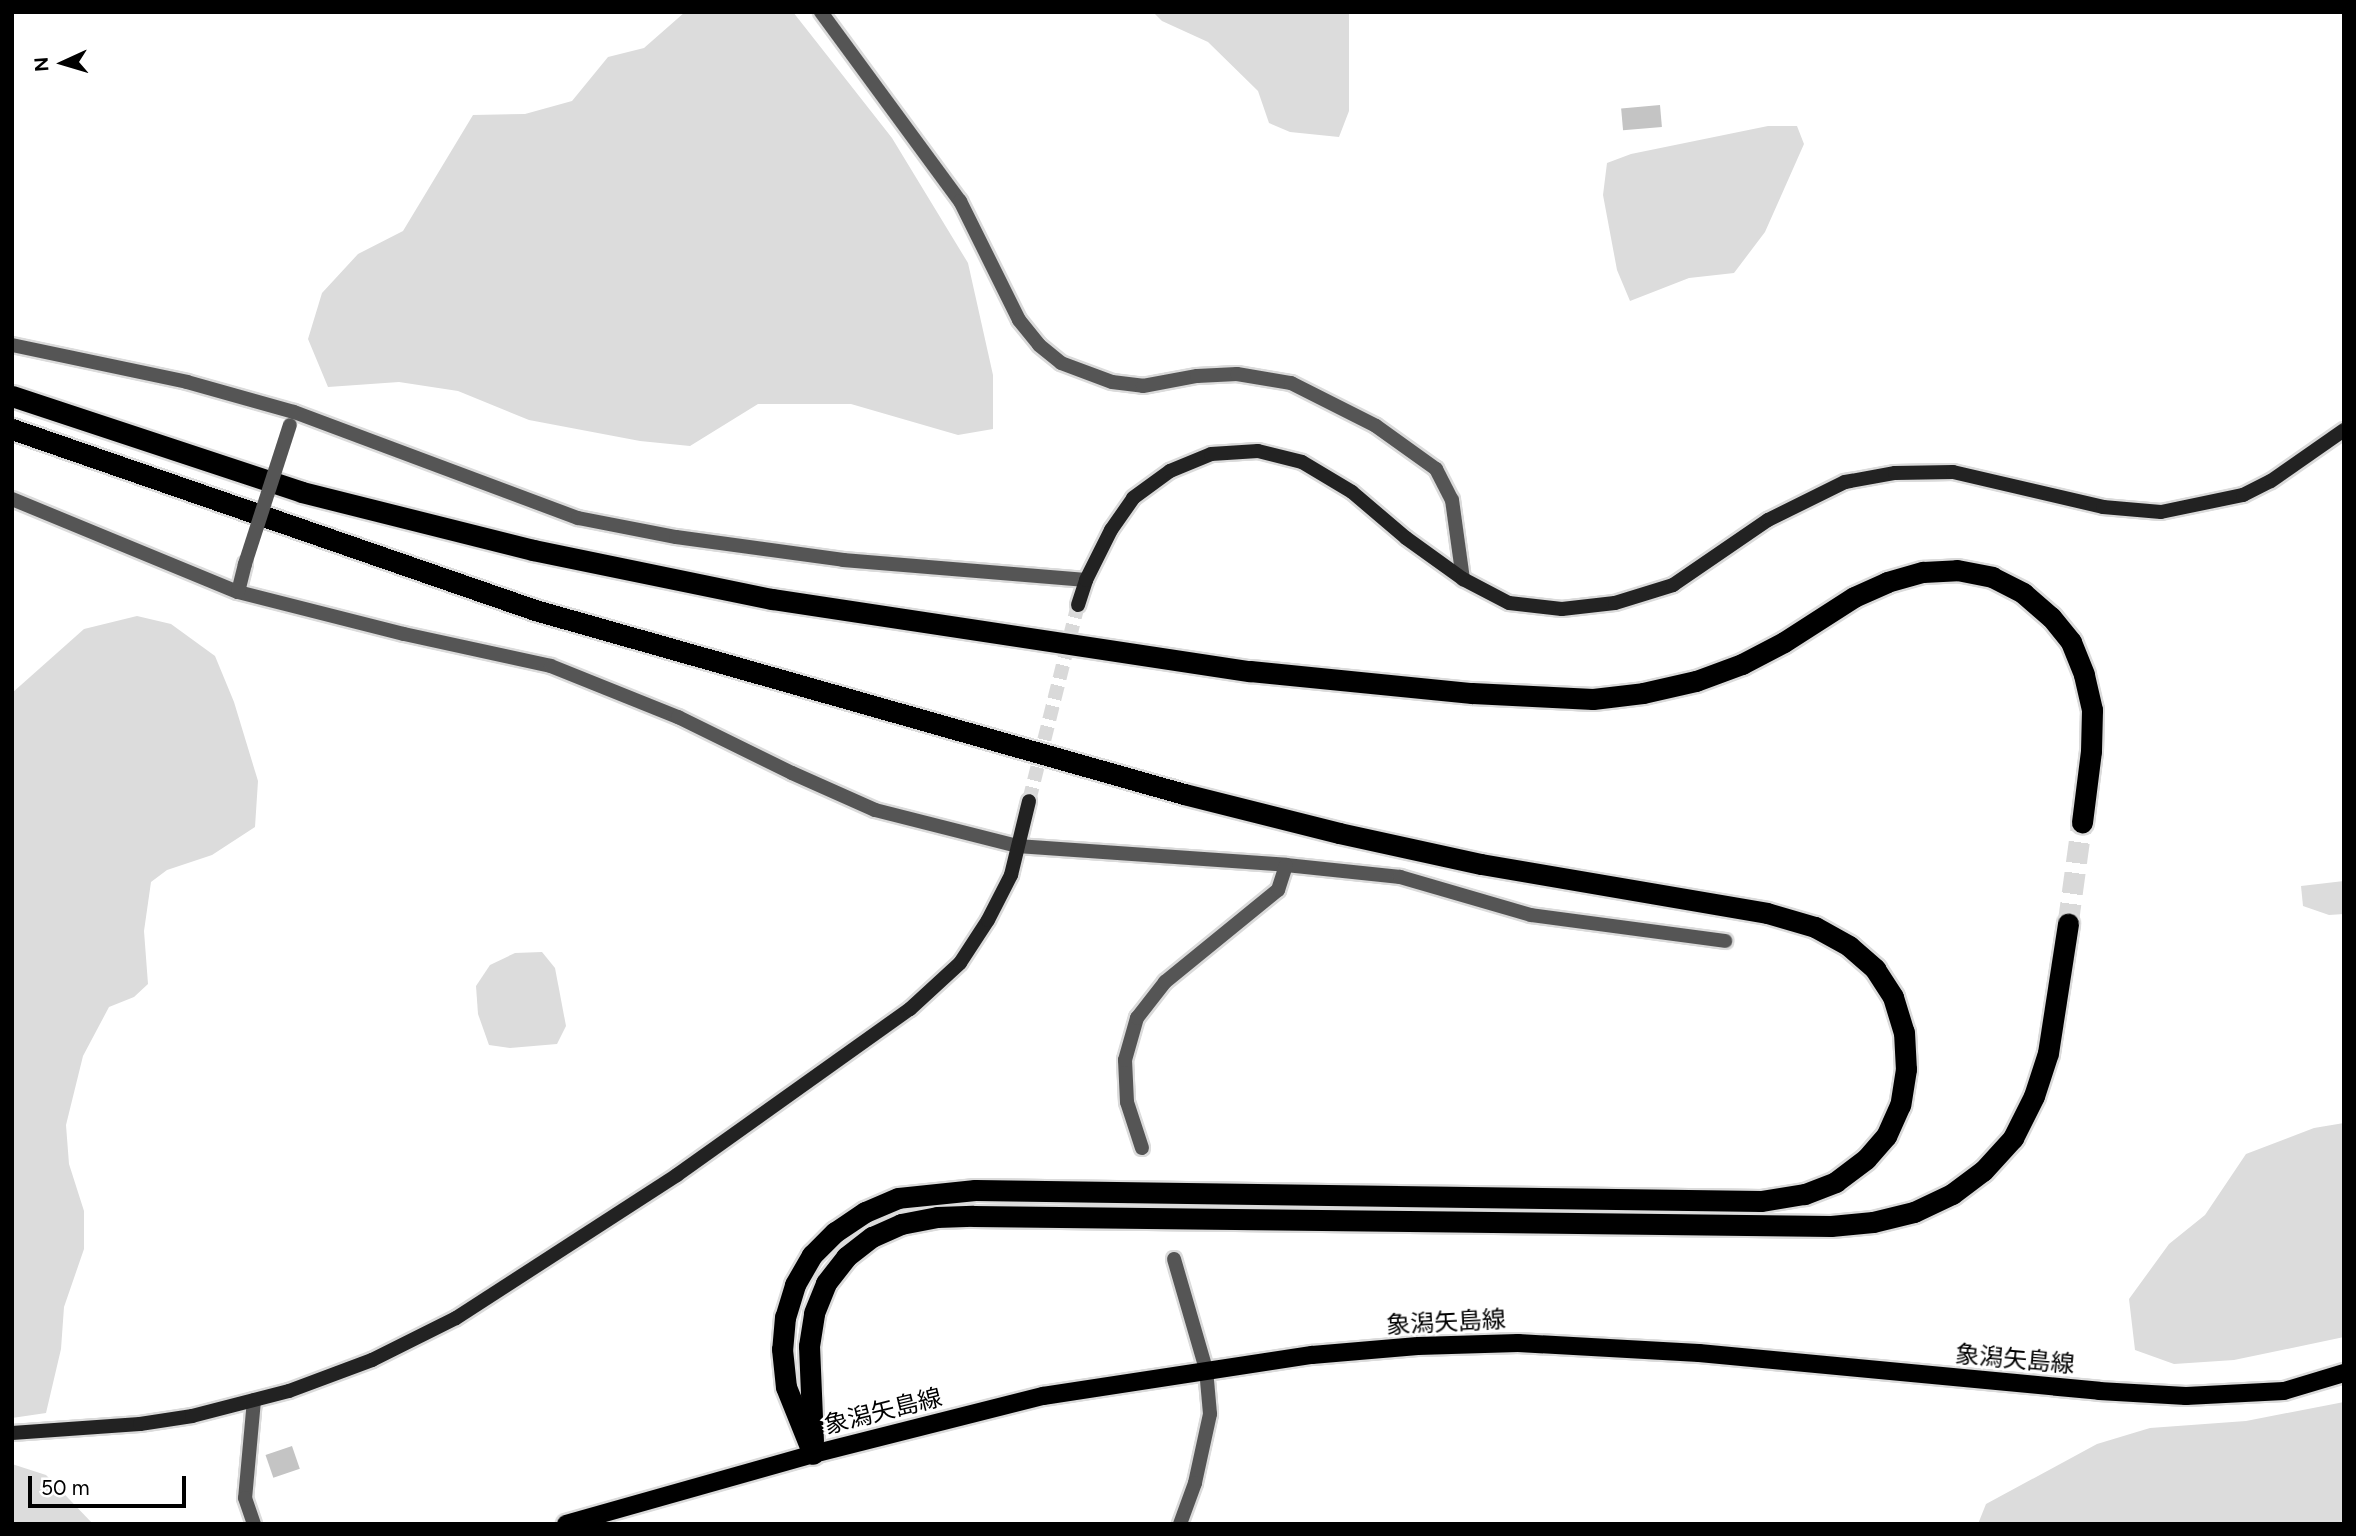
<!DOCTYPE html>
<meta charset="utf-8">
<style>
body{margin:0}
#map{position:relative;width:2356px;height:1536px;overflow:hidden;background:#fff;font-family:Figtree,"Noto Sans JP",sans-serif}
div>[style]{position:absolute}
.green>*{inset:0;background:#dcdcdc}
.building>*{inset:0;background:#c4c4c4;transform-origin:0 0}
.secondary-tunnel>*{height:14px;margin-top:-7px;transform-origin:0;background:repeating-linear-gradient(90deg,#d9d9d9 0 14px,transparent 0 21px)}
.highway-tunnel>*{height:21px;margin-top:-10.5px;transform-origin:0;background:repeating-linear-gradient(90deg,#d9d9d9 0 21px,transparent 0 31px)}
.roads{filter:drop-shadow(2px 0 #dbdbdb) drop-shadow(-2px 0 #dbdbdb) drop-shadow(0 2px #dbdbdb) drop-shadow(0 -2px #dbdbdb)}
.street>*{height:14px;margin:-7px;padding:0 7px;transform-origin:7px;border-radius:7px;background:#555}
.secondary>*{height:14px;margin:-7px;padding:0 7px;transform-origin:7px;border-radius:7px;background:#222}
.primary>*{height:18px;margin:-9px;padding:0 9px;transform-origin:9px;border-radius:9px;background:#000}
.highway>*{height:21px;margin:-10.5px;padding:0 10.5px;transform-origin:10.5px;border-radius:10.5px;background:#000}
.street-bridge>*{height:14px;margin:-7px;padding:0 7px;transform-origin:7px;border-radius:7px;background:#555}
span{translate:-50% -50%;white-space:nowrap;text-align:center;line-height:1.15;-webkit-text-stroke:5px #fff;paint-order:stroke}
.street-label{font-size:24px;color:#000}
.frame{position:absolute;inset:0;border:14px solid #000;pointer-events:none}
.north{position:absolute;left:28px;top:28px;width:70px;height:70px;-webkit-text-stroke:5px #fff;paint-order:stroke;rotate:266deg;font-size:19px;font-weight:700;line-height:28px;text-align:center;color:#000}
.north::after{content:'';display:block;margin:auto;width:24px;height:32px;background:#000;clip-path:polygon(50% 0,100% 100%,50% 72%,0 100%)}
.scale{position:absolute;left:28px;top:1476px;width:158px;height:32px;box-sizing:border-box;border:4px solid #000;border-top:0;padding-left:9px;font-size:21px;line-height:24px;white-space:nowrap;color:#000;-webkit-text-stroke:5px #fff;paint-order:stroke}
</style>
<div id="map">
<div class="green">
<i style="clip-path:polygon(685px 12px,793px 12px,892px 138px,968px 263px,993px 375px,993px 429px,958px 435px,851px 404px,758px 404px,690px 446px,640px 441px,529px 420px,458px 391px,399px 382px,328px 387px,308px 339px,322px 293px,358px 254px,403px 231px,473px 115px,525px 114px,572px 101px,608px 57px,644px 48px)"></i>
<i style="clip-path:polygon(1153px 12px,1349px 12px,1349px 111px,1339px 137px,1290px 132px,1269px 123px,1258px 91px,1208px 42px,1162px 21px)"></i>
<i style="clip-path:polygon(1768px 126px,1797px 126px,1804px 144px,1765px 232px,1734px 273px,1689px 278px,1630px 301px,1617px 270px,1603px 195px,1607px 163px,1631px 154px)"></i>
<i style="clip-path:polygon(137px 616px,171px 624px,215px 656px,234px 702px,258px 781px,255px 827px,212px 855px,167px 870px,151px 882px,144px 931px,148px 984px,134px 997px,109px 1007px,83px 1056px,66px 1125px,69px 1164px,84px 1211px,84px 1249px,64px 1307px,61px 1349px,46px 1413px,12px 1418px,12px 693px,84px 629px)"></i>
<i style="clip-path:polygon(2344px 881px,2344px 914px,2329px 915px,2303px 906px,2301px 886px)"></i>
<i style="clip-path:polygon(542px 952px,555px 968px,566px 1026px,557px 1044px,510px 1048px,489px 1045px,478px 1014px,476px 986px,490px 965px,515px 953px)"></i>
<i style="clip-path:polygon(2344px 1123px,2344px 1337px,2234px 1360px,2174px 1364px,2135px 1350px,2129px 1299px,2169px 1244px,2205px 1215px,2246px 1154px,2314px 1128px)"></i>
<i style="clip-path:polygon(2344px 1402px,2344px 1524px,1978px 1524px,1986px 1504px,2097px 1444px,2150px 1428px,2246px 1421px)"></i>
<i style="clip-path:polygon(12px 1464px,46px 1475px,93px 1524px,12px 1524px)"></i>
</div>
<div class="building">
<i style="left:1660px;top:105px;width:22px;height:39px;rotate:85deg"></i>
<i style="left:292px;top:1446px;width:24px;height:28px;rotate:71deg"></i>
</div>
<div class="secondary-tunnel">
<i style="left:1029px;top:801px;width:202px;rotate:-76deg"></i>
</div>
<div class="highway-tunnel">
<i style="left:2068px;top:924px;width:103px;rotate:-82.2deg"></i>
</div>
<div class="roads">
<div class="street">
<i style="left:821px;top:12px;width:235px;rotate:53.7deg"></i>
<i style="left:960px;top:201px;width:133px;rotate:63.6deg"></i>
<i style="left:1019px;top:320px;width:32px;rotate:51deg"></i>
<i style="left:1039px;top:345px;width:28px;rotate:39deg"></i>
<i style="left:1061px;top:363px;width:54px;rotate:20.4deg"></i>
<i style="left:1112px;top:382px;width:31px;rotate:7deg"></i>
<i style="left:1143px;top:386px;width:55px;rotate:-10.5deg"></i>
<i style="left:1197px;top:376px;width:40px;rotate:-2.9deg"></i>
<i style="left:1237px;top:374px;width:55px;rotate:9.5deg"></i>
<i style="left:1291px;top:383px;width:95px;rotate:26.8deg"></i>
<i style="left:1376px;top:426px;width:74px;rotate:35.6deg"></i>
<i style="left:1436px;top:469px;width:35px;rotate:63deg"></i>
<i style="left:1452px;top:500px;width:80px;rotate:82.1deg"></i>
<i style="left:12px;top:345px;width:179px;rotate:11.9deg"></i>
<i style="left:187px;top:382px;width:111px;rotate:15.7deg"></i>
<i style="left:294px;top:412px;width:303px;rotate:20.5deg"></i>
<i style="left:578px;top:518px;width:100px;rotate:11deg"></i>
<i style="left:676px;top:537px;width:169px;rotate:7.8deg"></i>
<i style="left:843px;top:560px;width:244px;rotate:4.7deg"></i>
<i style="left:12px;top:499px;width:244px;rotate:22.4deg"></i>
<i style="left:238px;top:592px;width:171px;rotate:14.2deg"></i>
<i style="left:404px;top:634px;width:150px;rotate:12.3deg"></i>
<i style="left:551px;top:666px;width:137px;rotate:21.9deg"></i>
<i style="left:678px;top:717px;width:127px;rotate:26.2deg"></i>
<i style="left:792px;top:773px;width:91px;rotate:24deg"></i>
<i style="left:875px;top:810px;width:146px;rotate:14.2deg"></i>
<i style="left:1017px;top:846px;width:270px;rotate:4deg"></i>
<i style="left:1286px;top:865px;width:115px;rotate:6deg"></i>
<i style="left:1400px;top:877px;width:136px;rotate:16.2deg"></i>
<i style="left:1531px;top:915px;width:196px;rotate:7.6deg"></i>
<i style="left:238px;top:592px;width:29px;rotate:-76deg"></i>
<i style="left:1142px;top:1148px;width:48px;rotate:-108.1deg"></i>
<i style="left:1127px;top:1102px;width:42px;rotate:-92.7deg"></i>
<i style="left:1125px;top:1060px;width:44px;rotate:-74.1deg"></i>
<i style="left:1137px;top:1018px;width:46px;rotate:-52.1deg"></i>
<i style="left:1165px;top:982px;width:146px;rotate:-39.2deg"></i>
<i style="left:1278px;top:890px;width:26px;rotate:-72deg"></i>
<i style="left:1174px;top:1259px;width:115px;rotate:73.8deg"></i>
<i style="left:1206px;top:1369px;width:45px;rotate:84.9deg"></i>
<i style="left:1210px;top:1414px;width:71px;rotate:102.3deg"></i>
<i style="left:1195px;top:1483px;width:44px;rotate:110.1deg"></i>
<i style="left:254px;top:1400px;width:98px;rotate:95.2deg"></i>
<i style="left:245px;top:1498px;width:28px;rotate:71deg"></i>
</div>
<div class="secondary">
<i style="left:1078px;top:605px;width:26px;rotate:-72deg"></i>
<i style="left:1086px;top:580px;width:56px;rotate:-63.4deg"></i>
<i style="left:1111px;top:530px;width:39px;rotate:-55deg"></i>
<i style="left:1133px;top:498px;width:46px;rotate:-36.1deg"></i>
<i style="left:1170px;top:471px;width:44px;rotate:-22.5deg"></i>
<i style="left:1211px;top:454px;width:47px;rotate:-3.7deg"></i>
<i style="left:1258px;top:451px;width:45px;rotate:14deg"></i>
<i style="left:1302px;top:462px;width:58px;rotate:31deg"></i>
<i style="left:1352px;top:492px;width:71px;rotate:40.4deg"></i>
<i style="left:1406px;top:538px;width:70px;rotate:35.7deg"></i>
<i style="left:1463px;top:579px;width:52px;rotate:27.6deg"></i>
<i style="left:1509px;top:603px;width:53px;rotate:6.5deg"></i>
<i style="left:1562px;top:609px;width:53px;rotate:-6.5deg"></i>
<i style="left:1615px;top:603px;width:61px;rotate:-17.2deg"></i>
<i style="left:1673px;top:585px;width:115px;rotate:-34.4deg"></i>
<i style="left:1768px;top:520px;width:86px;rotate:-26.3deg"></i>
<i style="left:1845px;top:482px;width:51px;rotate:-10.2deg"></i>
<i style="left:1895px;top:473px;width:58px;rotate:-1deg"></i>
<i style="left:1953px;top:472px;width:154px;rotate:13.1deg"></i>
<i style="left:2103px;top:507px;width:58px;rotate:4.9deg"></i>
<i style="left:2161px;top:512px;width:84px;rotate:-11.7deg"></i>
<i style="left:2243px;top:495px;width:31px;rotate:-27deg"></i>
<i style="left:2271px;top:481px;width:89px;rotate:-34.9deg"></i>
<i style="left:12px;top:1433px;width:128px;rotate:-4deg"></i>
<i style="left:140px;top:1424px;width:53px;rotate:-8.7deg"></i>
<i style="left:192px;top:1416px;width:100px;rotate:-14.5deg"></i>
<i style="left:289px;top:1391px;width:89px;rotate:-20.5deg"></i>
<i style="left:372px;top:1360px;width:94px;rotate:-26.6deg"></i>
<i style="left:456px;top:1318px;width:263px;rotate:-32.9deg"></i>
<i style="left:677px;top:1175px;width:286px;rotate:-35.5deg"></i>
<i style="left:910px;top:1009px;width:68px;rotate:-42.6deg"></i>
<i style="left:960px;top:963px;width:51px;rotate:-56.9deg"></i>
<i style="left:988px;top:920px;width:51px;rotate:-62.9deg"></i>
<i style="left:1011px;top:875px;width:76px;rotate:-76.3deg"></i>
</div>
<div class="primary">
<i style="left:566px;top:1524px;width:257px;rotate:-15.8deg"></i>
<i style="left:813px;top:1454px;width:237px;rotate:-14.2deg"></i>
<i style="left:1043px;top:1396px;width:272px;rotate:-8.7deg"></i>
<i style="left:1312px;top:1355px;width:106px;rotate:-4.9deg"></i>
<i style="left:1418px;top:1346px;width:100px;rotate:-1.7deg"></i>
<i style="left:1518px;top:1343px;width:181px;rotate:3.2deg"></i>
<i style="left:1699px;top:1353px;width:402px;rotate:5.4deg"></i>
<i style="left:2099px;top:1391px;width:87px;rotate:3.3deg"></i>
<i style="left:2186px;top:1396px;width:98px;rotate:-2.9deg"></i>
<i style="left:2284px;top:1391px;width:63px;rotate:-16.7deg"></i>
</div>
<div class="highway">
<i style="left:12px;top:396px;width:305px;rotate:18.3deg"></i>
<i style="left:302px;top:492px;width:238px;rotate:14.1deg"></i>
<i style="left:533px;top:550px;width:244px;rotate:11.6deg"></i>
<i style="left:772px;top:599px;width:483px;rotate:8.6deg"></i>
<i style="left:1250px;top:671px;width:223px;rotate:5.7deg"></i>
<i style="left:1472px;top:693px;width:121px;rotate:2.8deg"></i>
<i style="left:1593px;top:699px;width:50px;rotate:-6.8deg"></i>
<i style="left:1643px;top:693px;width:54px;rotate:-12.8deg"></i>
<i style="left:1696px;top:681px;width:49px;rotate:-20.3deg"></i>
<i style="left:1742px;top:664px;width:47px;rotate:-27.6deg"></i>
<i style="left:1784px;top:642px;width:83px;rotate:-32.7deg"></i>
<i style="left:1854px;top:597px;width:36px;rotate:-24deg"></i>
<i style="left:1887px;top:582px;width:37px;rotate:-16deg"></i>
<i style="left:1923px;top:572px;width:34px;rotate:-3deg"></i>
<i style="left:1957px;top:570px;width:36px;rotate:11deg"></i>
<i style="left:1992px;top:577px;width:35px;rotate:27deg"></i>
<i style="left:2023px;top:593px;width:37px;rotate:41deg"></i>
<i style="left:2051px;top:617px;width:32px;rotate:51deg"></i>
<i style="left:2071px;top:642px;width:35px;rotate:68deg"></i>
<i style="left:2084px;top:675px;width:36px;rotate:77deg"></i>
<i style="left:2092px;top:710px;width:41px;rotate:91.4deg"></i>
<i style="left:2091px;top:751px;width:72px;rotate:97.2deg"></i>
<i style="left:12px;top:429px;width:553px;rotate:19.09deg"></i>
<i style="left:535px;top:610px;width:675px;rotate:15.83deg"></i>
<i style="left:1184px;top:794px;width:160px;rotate:14.1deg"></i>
<i style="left:1339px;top:833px;width:145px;rotate:12.3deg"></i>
<i style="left:1481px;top:864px;width:290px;rotate:9.7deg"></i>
<i style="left:1767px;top:913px;width:50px;rotate:16.3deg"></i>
<i style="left:1815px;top:927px;width:39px;rotate:29deg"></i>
<i style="left:1849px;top:946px;width:35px;rotate:41deg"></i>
<i style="left:1875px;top:969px;width:33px;rotate:57deg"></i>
<i style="left:1893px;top:997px;width:37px;rotate:73deg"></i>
<i style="left:1904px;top:1032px;width:37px;rotate:87deg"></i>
<i style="left:1906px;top:1069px;width:36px;rotate:99deg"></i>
<i style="left:1900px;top:1105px;width:34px;rotate:114deg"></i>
<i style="left:1886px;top:1136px;width:30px;rotate:131deg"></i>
<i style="left:1866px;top:1159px;width:38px;rotate:143deg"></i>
<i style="left:1836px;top:1182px;width:34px;rotate:159deg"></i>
<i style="left:1804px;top:1194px;width:44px;rotate:170.8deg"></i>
<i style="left:1761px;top:1201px;width:786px;rotate:-179.2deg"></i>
<i style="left:975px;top:1190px;width:77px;rotate:174.1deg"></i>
<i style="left:898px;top:1198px;width:36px;rotate:157deg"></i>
<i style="left:865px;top:1212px;width:36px;rotate:146deg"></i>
<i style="left:835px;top:1232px;width:33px;rotate:135deg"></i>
<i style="left:812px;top:1255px;width:34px;rotate:120deg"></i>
<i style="left:795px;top:1285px;width:34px;rotate:107deg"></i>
<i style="left:785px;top:1317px;width:32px;rotate:95deg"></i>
<i style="left:782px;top:1349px;width:38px;rotate:84deg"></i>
<i style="left:786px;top:1387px;width:72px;rotate:68.1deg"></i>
<i style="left:813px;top:1441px;width:95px;rotate:-92.4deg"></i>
<i style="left:809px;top:1346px;width:33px;rotate:-81deg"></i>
<i style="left:814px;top:1313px;width:32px;rotate:-68deg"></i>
<i style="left:826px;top:1283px;width:33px;rotate:-52deg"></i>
<i style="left:846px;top:1257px;width:33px;rotate:-38deg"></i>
<i style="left:872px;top:1237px;width:32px;rotate:-24deg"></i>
<i style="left:901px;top:1224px;width:37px;rotate:-11deg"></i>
<i style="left:937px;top:1217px;width:36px;rotate:-2deg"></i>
<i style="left:973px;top:1216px;width:858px;rotate:0.67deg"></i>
<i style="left:1831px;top:1226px;width:42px;rotate:-5.4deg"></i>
<i style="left:1873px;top:1222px;width:42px;rotate:-13.7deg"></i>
<i style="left:1914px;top:1212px;width:42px;rotate:-25.3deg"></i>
<i style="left:1952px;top:1194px;width:39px;rotate:-37deg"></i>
<i style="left:1983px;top:1171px;width:45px;rotate:-47.7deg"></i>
<i style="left:2013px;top:1138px;width:47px;rotate:-63.4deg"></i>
<i style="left:2034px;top:1096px;width:45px;rotate:-72deg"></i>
<i style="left:2048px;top:1053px;width:131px;rotate:-81.2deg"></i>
</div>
</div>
<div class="street-bridge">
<i style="left:245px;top:564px;width:146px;rotate:-72.1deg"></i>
</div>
<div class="street-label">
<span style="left:1446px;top:1322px;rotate:-3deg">象潟矢島線</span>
<span style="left:2015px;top:1359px;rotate:5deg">象潟矢島線</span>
<span style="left:883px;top:1411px;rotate:-14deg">象潟矢島線</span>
</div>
<div class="frame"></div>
<div class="north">N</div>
<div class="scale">50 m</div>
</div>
